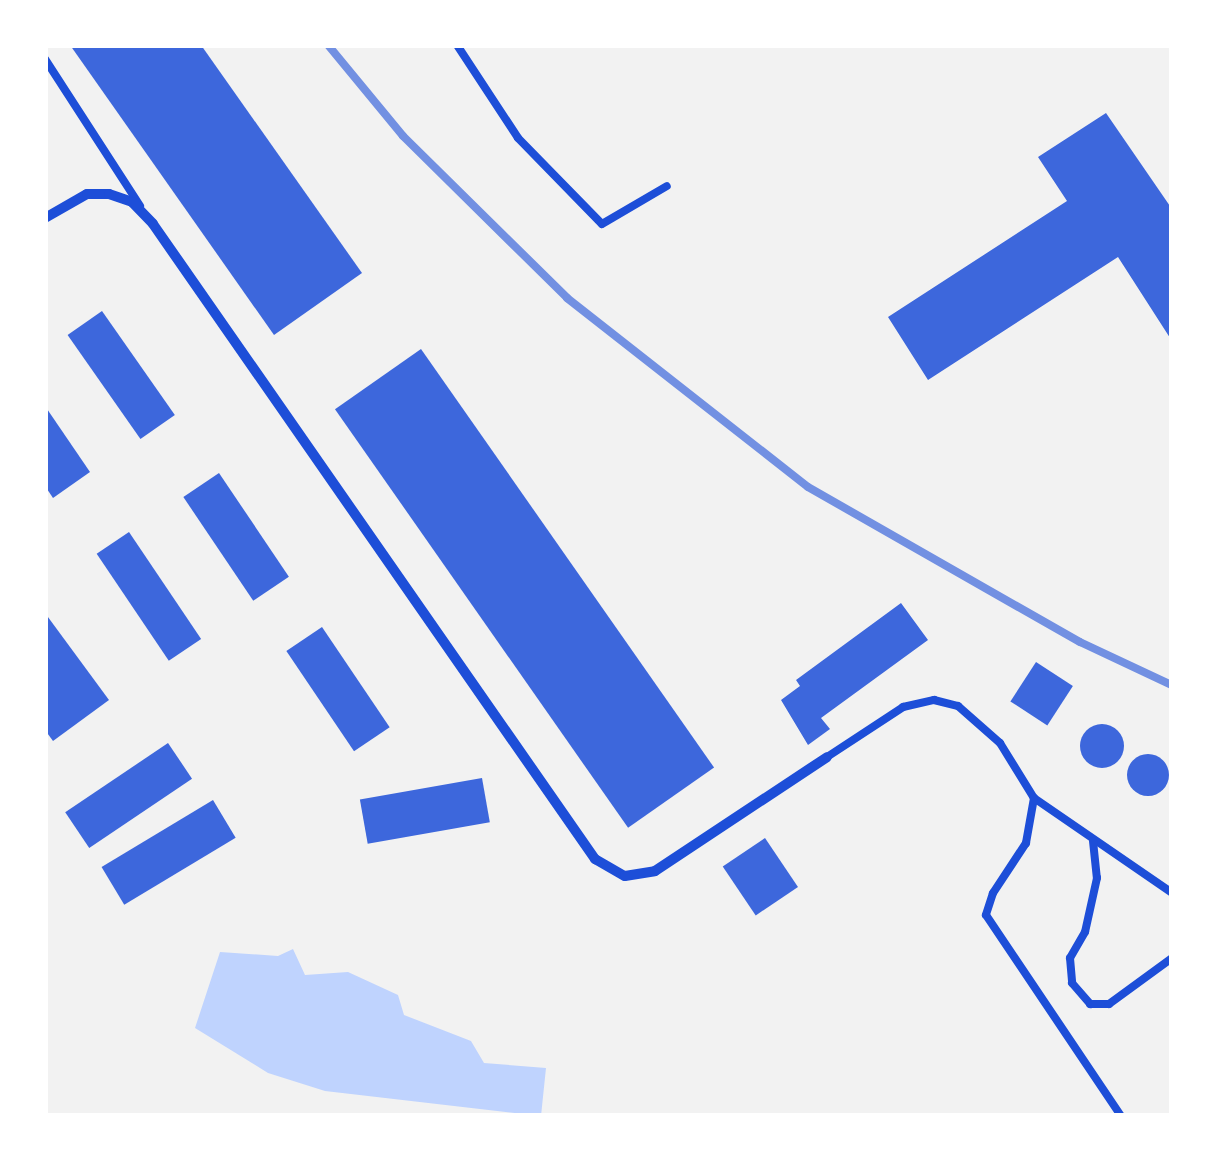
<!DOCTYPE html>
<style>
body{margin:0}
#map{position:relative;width:1217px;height:1161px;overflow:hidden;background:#f2f2f2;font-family:"Sofia Sans Condensed",sans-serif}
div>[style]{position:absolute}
.water>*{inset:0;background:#bfd3fe}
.building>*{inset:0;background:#3d67dc;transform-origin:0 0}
.round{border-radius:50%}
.service>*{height:8px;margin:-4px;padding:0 4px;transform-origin:4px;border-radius:4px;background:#1d4ed8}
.minor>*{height:10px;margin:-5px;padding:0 5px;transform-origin:5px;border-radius:5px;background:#1d4ed8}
.rail>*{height:8px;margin:-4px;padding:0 4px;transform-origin:4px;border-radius:4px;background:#7290e2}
span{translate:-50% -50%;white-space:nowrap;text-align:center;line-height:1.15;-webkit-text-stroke:8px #fff;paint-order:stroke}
.frame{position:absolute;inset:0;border:48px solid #fff;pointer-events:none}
</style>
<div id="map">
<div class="water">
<i style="clip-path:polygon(293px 949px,305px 975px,348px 972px,398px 995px,404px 1015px,471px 1041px,484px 1063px,546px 1068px,541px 1116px,325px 1091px,268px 1073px,195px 1028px,220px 952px,278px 956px)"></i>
</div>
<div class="building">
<i style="clip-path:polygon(70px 45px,201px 45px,362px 273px,274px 335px)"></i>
<i style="clip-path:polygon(1106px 113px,1172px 209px,1172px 341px,1118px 257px,928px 380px,888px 317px,1067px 201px,1038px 157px)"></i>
<i style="left:102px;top:311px;width:127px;height:42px;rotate:55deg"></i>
<i style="left:421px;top:349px;width:511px;height:105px;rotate:55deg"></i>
<i style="clip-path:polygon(45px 406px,90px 472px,53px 498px,45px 486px)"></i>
<i style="left:219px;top:473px;width:125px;height:43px;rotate:56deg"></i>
<i style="left:129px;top:532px;width:129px;height:39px;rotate:56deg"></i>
<i style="clip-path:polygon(901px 603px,928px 640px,821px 718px,830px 729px,808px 745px,781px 700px,800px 686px,796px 680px)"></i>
<i style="clip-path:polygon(45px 613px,109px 700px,53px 741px,45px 730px)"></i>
<i style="left:322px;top:627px;width:121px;height:43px;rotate:56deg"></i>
<i style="left:1036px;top:662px;width:44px;height:47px;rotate:33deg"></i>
<i class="round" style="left:1080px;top:724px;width:44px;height:44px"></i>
<i style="left:168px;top:743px;width:43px;height:124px;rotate:56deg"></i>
<i class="round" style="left:1127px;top:754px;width:42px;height:42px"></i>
<i style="left:482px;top:778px;width:45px;height:124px;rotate:80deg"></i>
<i style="left:213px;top:800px;width:44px;height:130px;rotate:59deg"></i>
<i style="left:765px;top:838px;width:59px;height:51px;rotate:56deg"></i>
</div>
<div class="service">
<i style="left:457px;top:45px;width:111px;rotate:56.7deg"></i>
<i style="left:518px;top:138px;width:120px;rotate:45.7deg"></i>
<i style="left:602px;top:224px;width:75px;rotate:-30.3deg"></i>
<i style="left:45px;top:59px;width:175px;rotate:57.1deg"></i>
<i style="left:827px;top:757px;width:91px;rotate:-33.3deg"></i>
<i style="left:903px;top:707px;width:32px;rotate:-13deg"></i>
<i style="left:934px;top:700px;width:25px;rotate:14deg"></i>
<i style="left:958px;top:706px;width:56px;rotate:41.4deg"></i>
<i style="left:1000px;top:743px;width:65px;rotate:58.3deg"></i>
<i style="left:1034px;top:798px;width:168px;rotate:34.5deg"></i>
<i style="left:1034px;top:798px;width:46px;rotate:100.1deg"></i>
<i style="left:1026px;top:843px;width:60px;rotate:123.4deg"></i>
<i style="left:993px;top:893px;width:23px;rotate:108deg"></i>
<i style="left:986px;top:915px;width:242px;rotate:56.1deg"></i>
<i style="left:1093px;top:841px;width:37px;rotate:84deg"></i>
<i style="left:1097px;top:878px;width:55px;rotate:102.5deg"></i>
<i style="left:1085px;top:932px;width:30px;rotate:120deg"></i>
<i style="left:1070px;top:958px;width:25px;rotate:85deg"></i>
<i style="left:1072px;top:983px;width:28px;rotate:49deg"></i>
<i style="left:1090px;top:1004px;width:19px"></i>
<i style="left:1109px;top:1004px;width:78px;rotate:-36.1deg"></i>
</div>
<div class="minor">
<i style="left:45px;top:218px;width:48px;rotate:-29.7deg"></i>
<i style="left:87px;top:194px;width:22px"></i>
<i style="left:109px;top:194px;width:24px;rotate:19deg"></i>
<i style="left:132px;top:202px;width:30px;rotate:46deg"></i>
<i style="left:153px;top:224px;width:774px;rotate:55.16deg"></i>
<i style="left:595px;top:859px;width:34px;rotate:30deg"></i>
<i style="left:625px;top:876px;width:30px;rotate:-9deg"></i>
<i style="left:655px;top:871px;width:206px;rotate:-33.5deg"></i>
</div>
<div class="rail">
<i style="left:328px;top:45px;width:118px;rotate:50.5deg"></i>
<i style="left:403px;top:136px;width:231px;rotate:44.6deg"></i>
<i style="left:567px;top:298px;width:306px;rotate:38.1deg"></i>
<i style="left:808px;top:487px;width:313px;rotate:29.7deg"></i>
<i style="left:1080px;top:642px;width:102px;rotate:25.1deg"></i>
</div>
<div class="frame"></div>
</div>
